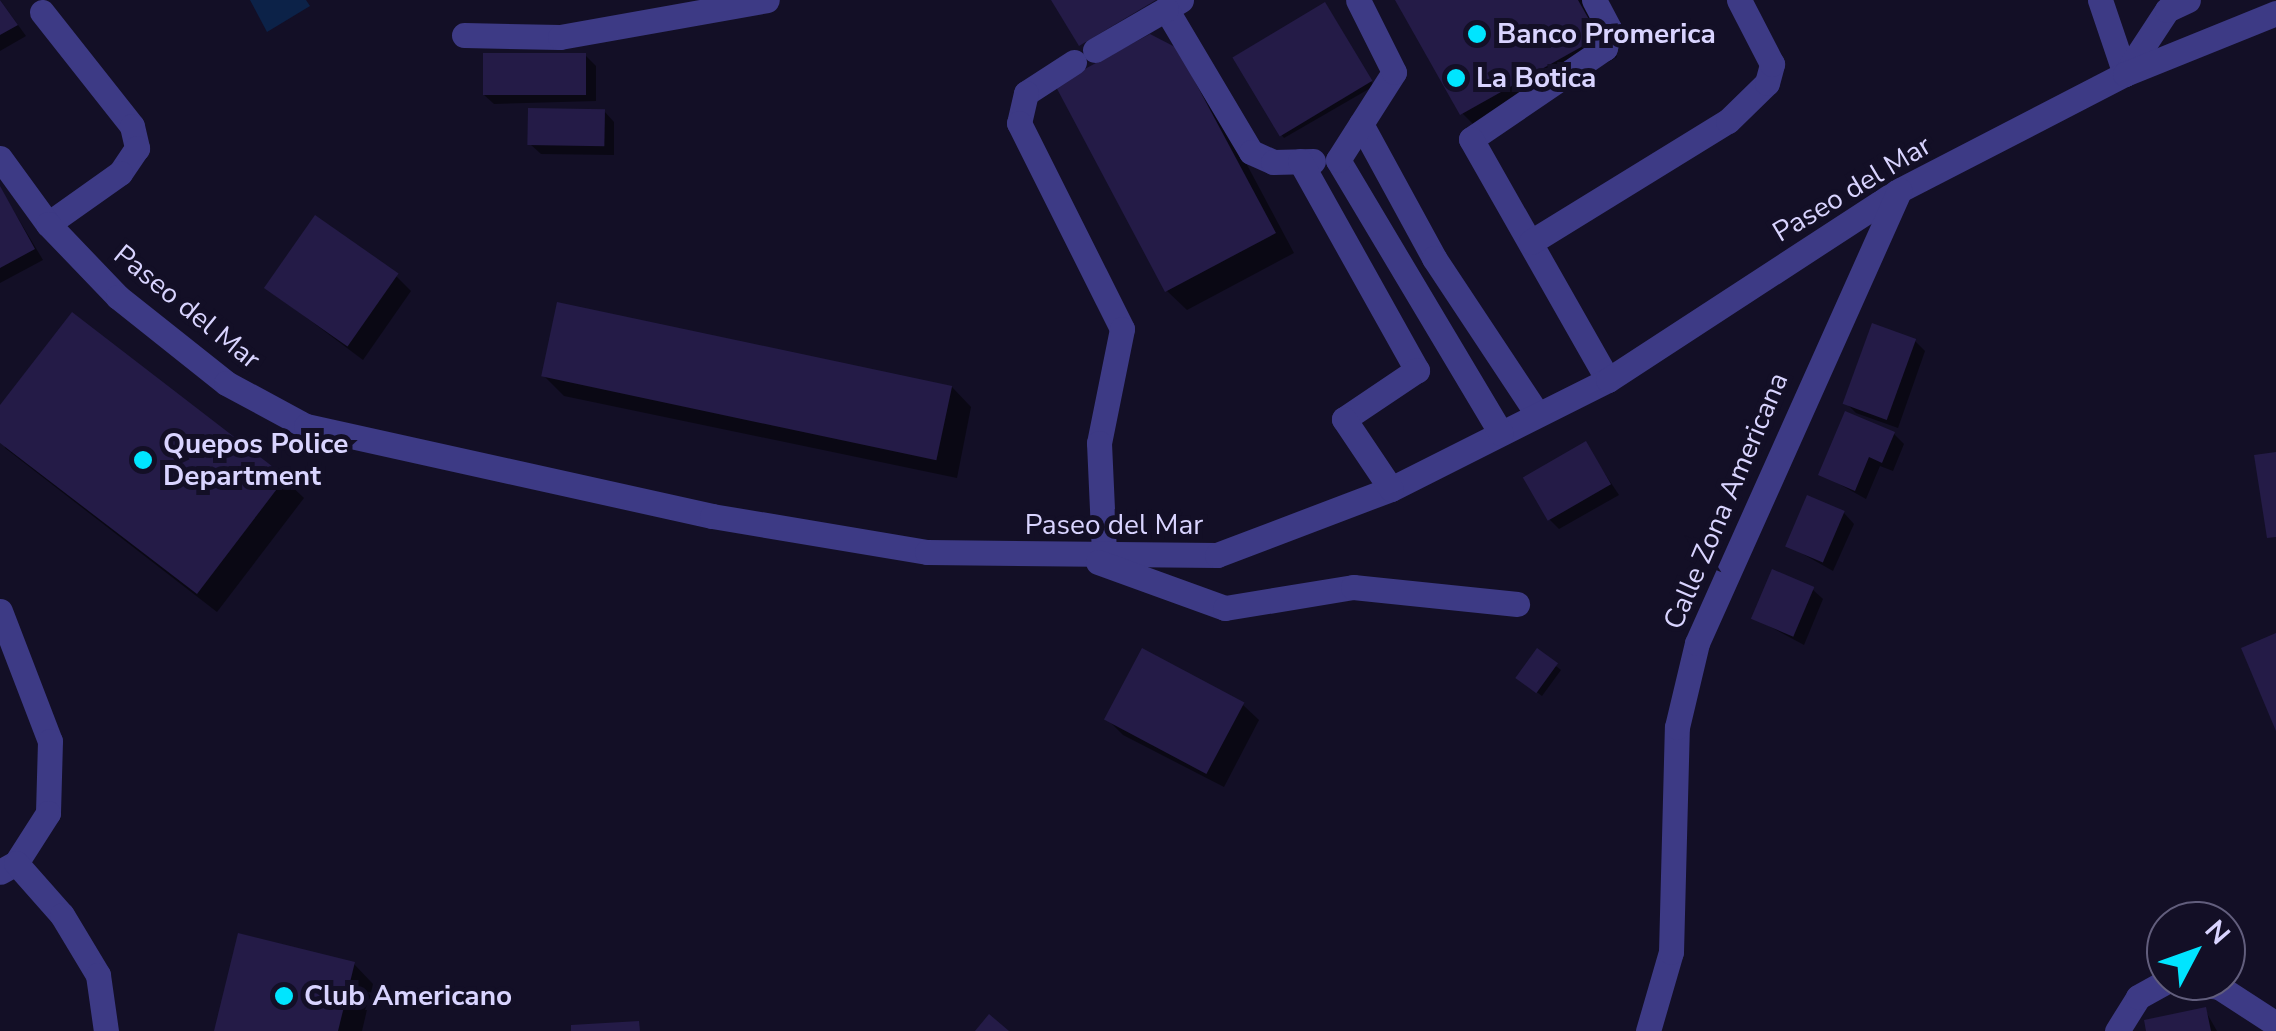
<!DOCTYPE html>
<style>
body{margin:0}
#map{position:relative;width:2276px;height:1031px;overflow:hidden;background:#130f26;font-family:"Nunito Sans",sans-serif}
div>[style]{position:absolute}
.water>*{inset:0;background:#0c2248}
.shadow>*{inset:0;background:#0007}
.building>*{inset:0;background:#241b47;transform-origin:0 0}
.minor>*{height:25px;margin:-12.5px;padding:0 12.5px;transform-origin:12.5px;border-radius:12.5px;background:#3d3a85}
.dots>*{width:28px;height:28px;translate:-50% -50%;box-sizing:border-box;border:5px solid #130f26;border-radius:50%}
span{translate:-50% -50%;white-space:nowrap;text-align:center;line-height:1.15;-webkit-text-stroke:10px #130f26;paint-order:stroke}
.poi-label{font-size:28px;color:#d9d4ff;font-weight:700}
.left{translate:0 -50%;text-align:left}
.street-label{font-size:28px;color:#d9d4ff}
.north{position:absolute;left:2146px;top:901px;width:100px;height:100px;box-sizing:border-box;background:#130f26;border:2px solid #625e7d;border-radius:50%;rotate:49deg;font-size:28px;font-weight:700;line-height:40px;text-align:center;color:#d9d4ff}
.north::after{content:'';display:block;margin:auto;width:35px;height:45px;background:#00e5ff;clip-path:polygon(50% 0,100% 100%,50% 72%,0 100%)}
</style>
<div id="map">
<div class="water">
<i style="clip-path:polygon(250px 0,306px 0,310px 6px,267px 32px)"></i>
</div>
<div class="shadow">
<i style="clip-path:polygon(0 0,26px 36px,0 51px)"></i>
<i style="clip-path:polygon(1398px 0,1585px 0,1617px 57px,1482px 133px,1462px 113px)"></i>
<i style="clip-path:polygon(1325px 5px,1374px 86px,1284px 138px,1280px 133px)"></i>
<i style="clip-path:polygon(585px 55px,596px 66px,596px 101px,494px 104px,483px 94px)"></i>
<i style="clip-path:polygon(1197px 71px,1294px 253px,1187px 310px,1167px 291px)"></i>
<i style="clip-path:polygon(604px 111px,614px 122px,614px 155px,541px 154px,530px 144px)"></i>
<i style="clip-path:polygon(0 188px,43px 260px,0 283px)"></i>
<i style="clip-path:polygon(396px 276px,411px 291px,363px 360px,267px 288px)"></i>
<i style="clip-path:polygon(1915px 341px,1925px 351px,1898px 428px,1856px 413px,1846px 403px)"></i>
<i style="clip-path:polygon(545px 377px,952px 387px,971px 407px,957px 478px,564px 396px)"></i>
<i style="clip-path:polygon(0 409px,284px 479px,304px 498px,217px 612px,5px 448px)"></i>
<i style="clip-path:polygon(1894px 434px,1904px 444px,1893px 471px,1880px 466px,1866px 499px,1821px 474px)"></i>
<i style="clip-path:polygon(1585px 444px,1619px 495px,1559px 529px,1549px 519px)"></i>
<i style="clip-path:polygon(1844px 513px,1854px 524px,1833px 571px,1787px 545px)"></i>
<i style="clip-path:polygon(1812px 589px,1823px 599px,1804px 645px,1754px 618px)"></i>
<i style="clip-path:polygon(1538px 652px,1561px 670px,1542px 696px,1523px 682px)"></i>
<i style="clip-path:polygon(1243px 705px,1259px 720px,1224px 787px,1123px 735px,1108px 720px)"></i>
<i style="clip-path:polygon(354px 964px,373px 984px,362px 1031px,217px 1031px)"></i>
<i style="clip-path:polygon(2205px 1010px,2217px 1031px,2149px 1031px)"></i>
</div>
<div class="building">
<i style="clip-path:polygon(0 0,18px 25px,0 35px)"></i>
<i style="clip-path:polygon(1051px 0,1156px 0,1079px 46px)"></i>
<i style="clip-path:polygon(1395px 0,1578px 0,1599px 37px,1460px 115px)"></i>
<i style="left:1325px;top:2px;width:92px;height:108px;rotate:59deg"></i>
<i style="clip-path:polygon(1150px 34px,1177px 48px,1276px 233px,1165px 292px,1055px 85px)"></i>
<i style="left:483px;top:53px;width:103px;height:42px"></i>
<i style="left:528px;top:108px;width:77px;height:37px;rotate:1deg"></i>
<i style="clip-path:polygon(0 186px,35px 249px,0 268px)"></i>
<i style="left:315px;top:215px;width:102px;height:89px;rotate:35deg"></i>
<i style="left:557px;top:302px;width:404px;height:76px;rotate:12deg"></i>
<i style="clip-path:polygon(72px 312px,286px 477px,197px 594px,0 443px,0 405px)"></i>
<i style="left:1872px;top:323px;width:47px;height:86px;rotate:20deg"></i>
<i style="clip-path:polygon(1845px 411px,1895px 432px,1882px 463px,1869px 457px,1855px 491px,1818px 475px)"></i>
<i style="left:1586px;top:441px;width:50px;height:73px;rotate:60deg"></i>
<i style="clip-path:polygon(2276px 452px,2276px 537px,2267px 538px,2254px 455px)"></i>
<i style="left:1807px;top:495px;width:41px;height:56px;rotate:23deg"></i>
<i style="left:1772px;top:569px;width:46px;height:54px;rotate:23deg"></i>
<i style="clip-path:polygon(2276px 633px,2276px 731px,2241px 648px)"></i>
<i style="left:1142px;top:648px;width:116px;height:81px;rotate:28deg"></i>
<i style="left:1537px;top:648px;width:26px;height:37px;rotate:36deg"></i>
<i style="clip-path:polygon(238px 933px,355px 962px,338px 1031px,214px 1031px)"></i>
<i style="clip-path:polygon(2206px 1007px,2211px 1031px,2146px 1031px,2144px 1020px)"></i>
<i style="clip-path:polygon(989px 1014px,1009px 1031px,975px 1031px)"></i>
<i style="clip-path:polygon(639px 1021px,640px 1031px,571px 1031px,571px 1025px)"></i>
</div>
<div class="minor">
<i style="left:1181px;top:0;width:17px;rotate:149deg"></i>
<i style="left:1166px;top:9px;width:166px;rotate:59.3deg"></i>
<i style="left:1251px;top:152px;width:24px;rotate:24deg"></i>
<i style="left:1273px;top:162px;width:40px;rotate:-1.4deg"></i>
<i style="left:1594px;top:0;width:34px;rotate:62deg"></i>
<i style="left:1610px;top:30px;width:19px;rotate:106deg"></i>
<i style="left:1605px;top:48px;width:162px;rotate:145.8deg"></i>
<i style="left:1471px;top:139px;width:277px;rotate:60.4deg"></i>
<i style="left:2100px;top:0;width:78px;rotate:71.3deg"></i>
<i style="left:42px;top:12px;width:145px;rotate:51.7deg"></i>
<i style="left:132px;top:126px;width:23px;rotate:77deg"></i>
<i style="left:137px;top:148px;width:30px;rotate:124deg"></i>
<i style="left:120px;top:173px;width:88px;rotate:144.7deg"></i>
<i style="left:464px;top:35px;width:96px;rotate:1.2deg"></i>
<i style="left:560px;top:37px;width:210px;rotate:-10.1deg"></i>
<i style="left:1095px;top:50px;width:82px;rotate:-30deg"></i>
<i style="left:1074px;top:62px;width:57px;rotate:147.1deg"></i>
<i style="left:1026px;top:93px;width:31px;rotate:103deg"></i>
<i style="left:1019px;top:123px;width:230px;rotate:63.4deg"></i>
<i style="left:1122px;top:329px;width:116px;rotate:101.4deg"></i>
<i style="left:1099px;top:443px;width:112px;rotate:87.4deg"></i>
<i style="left:2125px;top:74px;width:77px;rotate:-56.7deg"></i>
<i style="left:2167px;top:10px;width:23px;rotate:-25deg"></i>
<i style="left:1361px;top:124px;width:153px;rotate:61.4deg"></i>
<i style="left:1434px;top:258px;width:185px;rotate:56.5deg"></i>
<i style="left:0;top:158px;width:82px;rotate:54deg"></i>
<i style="left:48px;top:224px;width:101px;rotate:46.2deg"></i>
<i style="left:118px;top:297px;width:138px;rotate:38.5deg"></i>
<i style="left:226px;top:383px;width:91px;rotate:28.3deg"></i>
<i style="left:306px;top:426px;width:416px;rotate:12.5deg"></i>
<i style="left:712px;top:516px;width:218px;rotate:9.5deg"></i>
<i style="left:927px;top:552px;width:290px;rotate:0.6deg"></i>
<i style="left:1217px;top:555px;width:186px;rotate:-20.8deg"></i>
<i style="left:1391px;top:489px;width:243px;rotate:-26.7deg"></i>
<i style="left:1608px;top:380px;width:348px;rotate:-33.1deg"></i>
<i style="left:1900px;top:190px;width:253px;rotate:-27.3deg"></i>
<i style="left:2125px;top:74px;width:163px;rotate:-22deg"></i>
<i style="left:1338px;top:160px;width:318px;rotate:59.2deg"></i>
<i style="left:1338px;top:160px;width:104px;rotate:-57.5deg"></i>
<i style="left:1394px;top:72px;width:80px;rotate:-116.6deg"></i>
<i style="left:1300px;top:161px;width:240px;rotate:60.8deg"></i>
<i style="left:1417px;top:370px;width:88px;rotate:146.1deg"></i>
<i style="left:1344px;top:419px;width:84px;rotate:56.1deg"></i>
<i style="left:1531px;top:242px;width:231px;rotate:-31.6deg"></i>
<i style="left:1728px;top:121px;width:54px;rotate:-44.3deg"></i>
<i style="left:1767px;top:83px;width:20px;rotate:-75deg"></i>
<i style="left:1772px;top:64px;width:72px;rotate:-117.3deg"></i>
<i style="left:1098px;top:562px;width:135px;rotate:19.9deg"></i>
<i style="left:1225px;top:608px;width:130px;rotate:-9.3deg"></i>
<i style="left:1353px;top:587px;width:165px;rotate:5.9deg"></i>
<i style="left:0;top:611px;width:139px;rotate:69deg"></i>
<i style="left:50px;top:741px;width:72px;rotate:91.6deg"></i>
<i style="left:48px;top:813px;width:59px;rotate:122.6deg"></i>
<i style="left:16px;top:863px;width:18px;rotate:151deg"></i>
<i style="left:16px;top:863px;width:69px;rotate:48.5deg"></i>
<i style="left:62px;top:915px;width:70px;rotate:59deg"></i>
<i style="left:98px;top:975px;width:57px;rotate:81.9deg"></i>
<i style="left:2176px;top:981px;width:43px;rotate:7.9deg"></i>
<i style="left:2219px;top:987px;width:68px;rotate:33deg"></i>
<i style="left:1648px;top:1031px;width:82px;rotate:-73.8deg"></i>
<i style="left:1671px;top:952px;width:225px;rotate:-88.5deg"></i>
<i style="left:1677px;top:727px;width:86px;rotate:-76.6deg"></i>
<i style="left:1697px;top:643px;width:496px;rotate:-65.9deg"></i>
<i style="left:2117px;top:1031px;width:40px;rotate:-58deg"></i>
<i style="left:2138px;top:997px;width:33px;rotate:-29deg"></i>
</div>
<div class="dots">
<i style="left:1477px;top:34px;background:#00e5ff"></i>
<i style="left:1456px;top:78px;background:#00e5ff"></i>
<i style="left:143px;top:460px;background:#00e5ff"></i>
<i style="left:284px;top:996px;background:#00e5ff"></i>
</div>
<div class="poi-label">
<span class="left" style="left:1497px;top:34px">Banco Promerica</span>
<span class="left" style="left:1476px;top:78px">La Botica</span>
<span class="left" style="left:163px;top:460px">Quepos Police<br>Department</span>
<span class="left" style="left:304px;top:996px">Club Americano</span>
</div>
<div class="street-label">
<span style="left:1852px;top:189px;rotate:-31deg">Paseo del Mar</span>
<span style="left:187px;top:307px;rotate:39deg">Paseo del Mar</span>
<span style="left:1726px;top:501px;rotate:-67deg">Calle Zona Americana</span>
<span style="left:1114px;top:525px">Paseo del Mar</span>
</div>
<div class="north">N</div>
</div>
